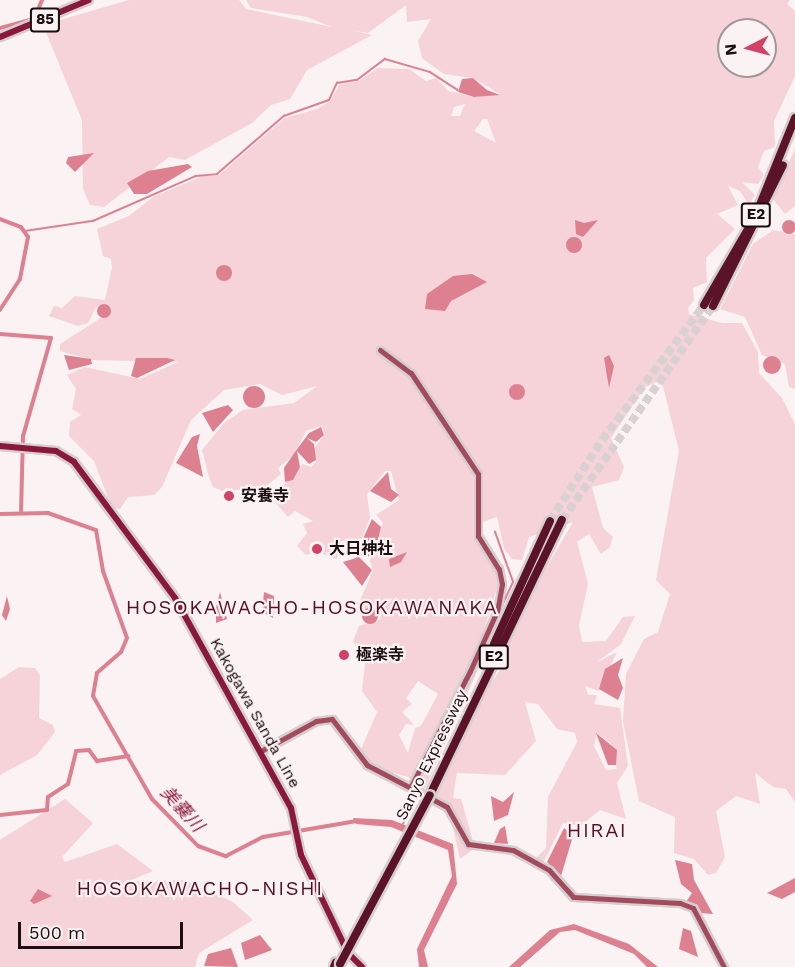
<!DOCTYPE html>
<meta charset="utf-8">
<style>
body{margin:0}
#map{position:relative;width:795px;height:967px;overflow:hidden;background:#faf2f3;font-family:"Work Sans","Noto Sans JP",sans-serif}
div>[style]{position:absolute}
.green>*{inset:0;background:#f5d3d8}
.water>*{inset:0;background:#dd8191}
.round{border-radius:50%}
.stream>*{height:1.5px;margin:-0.75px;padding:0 0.75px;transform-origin:0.75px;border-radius:0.75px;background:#dd8191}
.river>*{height:4px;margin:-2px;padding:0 2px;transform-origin:2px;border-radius:2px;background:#dd8191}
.highway-tunnel>*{height:8px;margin-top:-4px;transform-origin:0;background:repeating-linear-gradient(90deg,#d9d0d1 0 8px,transparent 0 12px)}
.roads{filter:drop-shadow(2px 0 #d6cecf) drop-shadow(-2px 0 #d6cecf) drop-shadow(0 2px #d6cecf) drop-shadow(0 -2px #d6cecf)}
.secondary>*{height:5px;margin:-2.5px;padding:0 2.5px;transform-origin:2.5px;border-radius:2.5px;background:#a34a5c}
.primary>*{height:6px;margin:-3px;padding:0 3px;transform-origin:3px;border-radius:3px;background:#89183a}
.highway>*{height:8px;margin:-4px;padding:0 4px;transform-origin:4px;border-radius:4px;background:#5b1327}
.bridges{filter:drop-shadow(2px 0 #d6cecf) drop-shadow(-2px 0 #d6cecf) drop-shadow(0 2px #d6cecf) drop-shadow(0 -2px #d6cecf)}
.highway-bridge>*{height:8px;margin:-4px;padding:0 4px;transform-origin:4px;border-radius:4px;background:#5b1327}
.dots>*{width:16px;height:16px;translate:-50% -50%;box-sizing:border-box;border:3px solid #faf2f3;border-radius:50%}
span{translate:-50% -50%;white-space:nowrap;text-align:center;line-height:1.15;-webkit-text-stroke:4.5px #faf2f3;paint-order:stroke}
.shield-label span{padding:2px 4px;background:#faf2f3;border:2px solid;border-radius:4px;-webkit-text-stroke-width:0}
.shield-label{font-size:15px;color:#1b0e10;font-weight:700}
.poi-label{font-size:16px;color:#1b0e10;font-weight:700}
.left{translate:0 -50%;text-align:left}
.street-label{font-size:16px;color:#1b0e10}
.water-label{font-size:18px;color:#8c1f3e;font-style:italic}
.quarter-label{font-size:20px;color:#551023;letter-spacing:1.5px}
.north{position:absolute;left:717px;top:18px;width:60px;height:60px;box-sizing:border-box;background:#faf2f3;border:2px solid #a19798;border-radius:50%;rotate:264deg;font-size:16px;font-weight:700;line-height:24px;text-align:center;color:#1b0e10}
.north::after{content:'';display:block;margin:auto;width:21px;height:27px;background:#d14266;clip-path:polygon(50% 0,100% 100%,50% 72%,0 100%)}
.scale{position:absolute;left:18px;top:922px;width:165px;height:27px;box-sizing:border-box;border:3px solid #1b0e10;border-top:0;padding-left:8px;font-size:18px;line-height:21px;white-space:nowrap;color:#1b0e10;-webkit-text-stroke:4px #faf2f3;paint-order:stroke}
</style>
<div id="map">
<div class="green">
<i style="clip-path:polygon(evenodd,129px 0,239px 0,246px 9px,332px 27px,307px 17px,251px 8px,246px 0,790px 0,787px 4px,795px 11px,795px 76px,774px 121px,775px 147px,764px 151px,758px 167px,764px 175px,758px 184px,742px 182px,755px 195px,749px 205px,740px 191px,728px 186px,738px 205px,717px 214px,735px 229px,706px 258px,707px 282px,693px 288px,694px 300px,688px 308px,689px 314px,722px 323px,742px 323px,758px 352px,759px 373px,782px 398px,795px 424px,795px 802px,786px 789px,773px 787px,755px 773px,760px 804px,736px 796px,716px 811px,725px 857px,716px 873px,708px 875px,694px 859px,674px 853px,675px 817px,639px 801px,623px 721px,626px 674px,644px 639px,658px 632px,670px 594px,656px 580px,679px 451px,663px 386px,656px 382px,644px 388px,611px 438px,624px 467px,619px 480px,592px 487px,603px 528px,613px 537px,610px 547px,601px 554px,589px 534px,577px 542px,588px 584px,579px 625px,582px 642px,606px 641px,623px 617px,635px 616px,621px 644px,597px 662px,617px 652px,599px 691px,585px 686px,588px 695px,597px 695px,594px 704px,620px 708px,628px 766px,617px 783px,626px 819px,600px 810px,580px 826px,563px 823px,543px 863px,536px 858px,546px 848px,548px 797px,577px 742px,575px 733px,557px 729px,538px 704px,525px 702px,536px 741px,505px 775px,457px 773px,453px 798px,461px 799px,475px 848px,460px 859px,448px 806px,434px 798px,484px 693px,502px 667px,513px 625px,573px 522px,529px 537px,522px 560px,512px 559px,504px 548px,497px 517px,474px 525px,499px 582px,483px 632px,493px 636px,424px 791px,408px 777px,377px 768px,360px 752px,377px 712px,362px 691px,365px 663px,353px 641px,359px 626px,381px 619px,376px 607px,355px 613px,373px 570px,370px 560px,383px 523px,376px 515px,399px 500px,391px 471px,385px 471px,367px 494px,370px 518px,359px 545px,345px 549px,351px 541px,341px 541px,337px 559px,322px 554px,317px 543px,314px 553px,306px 555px,297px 546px,307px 533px,303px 524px,313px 521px,295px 511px,288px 517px,275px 502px,279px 490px,303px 464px,311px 467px,316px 462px,313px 450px,325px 434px,321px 426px,306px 431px,293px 456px,278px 468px,281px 474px,264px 488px,222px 491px,213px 487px,208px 474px,202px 450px,224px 423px,243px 410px,294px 403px,317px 386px,282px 395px,260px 384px,224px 390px,191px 420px,162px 487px,154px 495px,128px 497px,120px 509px,112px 508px,94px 461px,69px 436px,70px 422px,81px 415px,72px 409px,76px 389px,67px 375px,85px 367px,140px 379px,178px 362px,92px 360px,60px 351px,60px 344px,110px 312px,96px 307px,88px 323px,78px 326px,49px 316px,54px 306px,62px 308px,75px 296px,105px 300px,112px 268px,111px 259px,103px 256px,97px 229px,129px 216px,153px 197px,203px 176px,219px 175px,285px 118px,317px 109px,330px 101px,340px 84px,359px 81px,378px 68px,409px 69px,426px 81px,437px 78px,448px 91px,475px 97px,500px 94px,473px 78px,444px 74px,422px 58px,418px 41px,431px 19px,407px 22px,406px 5px,368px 33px,355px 31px,372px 35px,307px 70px,290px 99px,271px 105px,252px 123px,185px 160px,169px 157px,104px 207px,90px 205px,83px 189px,82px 120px,43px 25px,129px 0,729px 30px,765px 30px,765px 66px,729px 66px,729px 30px,129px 0,465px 104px,460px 116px,451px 116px,454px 107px,465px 104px,129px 0,483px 119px,487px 119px,496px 143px,474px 131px,483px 119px,129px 0,418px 681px,438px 694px,421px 726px,415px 728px,408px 753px,399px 735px,406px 724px,414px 725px,402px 712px,412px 704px,406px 698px,418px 681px,129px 0,597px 733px,611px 744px,617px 769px,606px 770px,594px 746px,597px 733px)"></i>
<i style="clip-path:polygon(795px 149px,795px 206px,785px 214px,773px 199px)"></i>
<i style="clip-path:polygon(773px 230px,795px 234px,795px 389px,789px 387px,785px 364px,762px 355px,745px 317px,720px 309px,753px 244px)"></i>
<i style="clip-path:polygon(19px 667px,35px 668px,40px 675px,39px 718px,53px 725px,55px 732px,37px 755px,0 775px,0 679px)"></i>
<i style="clip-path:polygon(65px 799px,93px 823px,62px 857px,65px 862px,117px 844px,153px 871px,129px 881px,183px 880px,233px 902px,253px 920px,199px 953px,195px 967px,0 967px,0 840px)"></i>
</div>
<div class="water">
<i style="clip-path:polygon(473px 78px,487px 90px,500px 95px,474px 97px,458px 92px,462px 79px)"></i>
<i style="clip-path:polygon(94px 153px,75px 172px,66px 163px,68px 157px)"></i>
<i style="clip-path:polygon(188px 164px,192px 167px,147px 194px,134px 194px,127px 183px,148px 171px)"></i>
<i class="round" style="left:782px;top:220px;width:14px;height:14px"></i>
<i style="clip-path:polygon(575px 220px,584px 223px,598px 220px,583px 237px,576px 234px)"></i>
<i class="round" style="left:566px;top:237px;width:16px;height:16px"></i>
<i class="round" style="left:216px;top:265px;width:16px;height:16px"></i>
<i style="clip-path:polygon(472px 274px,487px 282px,451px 301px,445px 311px,425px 309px,427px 294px,453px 276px)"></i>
<i class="round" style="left:97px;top:304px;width:14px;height:14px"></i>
<i style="clip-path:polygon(64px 355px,91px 359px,92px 364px,69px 370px)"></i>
<i style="clip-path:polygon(609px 355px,614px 366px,609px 388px,604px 358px)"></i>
<i class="round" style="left:763px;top:356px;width:18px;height:18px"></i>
<i style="clip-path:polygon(136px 358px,167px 358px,175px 360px,137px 378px,131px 376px)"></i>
<i class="round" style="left:509px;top:384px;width:16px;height:16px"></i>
<i class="round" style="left:243px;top:386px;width:22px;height:22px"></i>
<i style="clip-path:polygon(228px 405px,233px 410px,213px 432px,202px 413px)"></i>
<i style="clip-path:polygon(321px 427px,324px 435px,316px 442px,307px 438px,314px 444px,316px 460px,309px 464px,297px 451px,300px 467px,293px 480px,285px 482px,284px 468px,295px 452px,309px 433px)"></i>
<i style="clip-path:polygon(200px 434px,197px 446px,203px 477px,176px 463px,192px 437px)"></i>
<i style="clip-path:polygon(388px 472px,391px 489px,399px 495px,391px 502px,370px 491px)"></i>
<i style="clip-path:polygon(372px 519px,381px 527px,378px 540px,364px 541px,364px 545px,375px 545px,373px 557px,357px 555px,372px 570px,362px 586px,343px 562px,356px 558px,357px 552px)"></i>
<i style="clip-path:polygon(407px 552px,401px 562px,390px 567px,389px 559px)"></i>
<i style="clip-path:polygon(220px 592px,227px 619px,216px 623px,216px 608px)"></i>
<i style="clip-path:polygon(264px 592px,274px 596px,273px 618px,262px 612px)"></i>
<i style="clip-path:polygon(7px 596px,10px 609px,6px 621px,2px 615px)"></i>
<i class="round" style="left:362px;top:608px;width:16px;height:16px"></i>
<i style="clip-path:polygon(623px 658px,618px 675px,623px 688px,618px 700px,599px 689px,605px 669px)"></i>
<i style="clip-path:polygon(596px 733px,617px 750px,616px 765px,608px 765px)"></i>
<i style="clip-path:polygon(514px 792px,508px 815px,494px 821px,491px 796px,503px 802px)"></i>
<i style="clip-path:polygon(353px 818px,392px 820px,453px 844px,457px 884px,424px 950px,428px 967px,419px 967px,417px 949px,452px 876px,448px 850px,391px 827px,356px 824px)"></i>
<i style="clip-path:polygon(505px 826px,508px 844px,494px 843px,500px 829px)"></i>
<i style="clip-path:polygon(564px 828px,573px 836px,561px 876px,547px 862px)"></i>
<i style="clip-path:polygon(675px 860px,692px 864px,694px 880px,713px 914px,700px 913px,686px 902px,692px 893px,681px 884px)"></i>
<i style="clip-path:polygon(795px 878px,795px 892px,782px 899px,767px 893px)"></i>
<i style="clip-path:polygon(38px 889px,52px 896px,34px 904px,30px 901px)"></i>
<i style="clip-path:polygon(574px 924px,629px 944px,658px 967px,647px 967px,634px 954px,575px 930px,560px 932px,520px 967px,509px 967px,550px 930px)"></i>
<i style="clip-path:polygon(683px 928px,691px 931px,698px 957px,679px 949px)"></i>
<i style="clip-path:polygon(260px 935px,272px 950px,245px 960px,241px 943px)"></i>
<i style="clip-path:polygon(231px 948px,238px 967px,204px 966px,208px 954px)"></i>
</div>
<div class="stream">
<i style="left:25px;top:231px;width:69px;rotate:-8.4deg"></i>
<i style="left:93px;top:221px;width:112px;rotate:-23.6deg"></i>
<i style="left:196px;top:176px;width:21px;rotate:-5deg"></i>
<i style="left:217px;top:174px;width:89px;rotate:-40.9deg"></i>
<i style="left:284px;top:116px;width:48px;rotate:-19.6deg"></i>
<i style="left:329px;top:100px;width:19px;rotate:-65deg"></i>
<i style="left:337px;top:83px;width:20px;rotate:-9deg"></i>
<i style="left:357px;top:80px;width:35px;rotate:-37deg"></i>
<i style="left:385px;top:59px;width:47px;rotate:16.1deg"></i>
<i style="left:430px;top:72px;width:33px;rotate:33deg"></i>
<i style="left:481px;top:652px;width:77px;rotate:-65.4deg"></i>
<i style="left:513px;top:582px;width:53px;rotate:-109.8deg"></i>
<i style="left:447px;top:722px;width:16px;rotate:-63deg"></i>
<i style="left:418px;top:788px;width:11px;rotate:-85deg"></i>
<i style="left:402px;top:826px;width:34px;rotate:-64deg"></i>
</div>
<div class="river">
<i style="left:0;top:28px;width:35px;rotate:-15deg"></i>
<i style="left:34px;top:19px;width:21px;rotate:-67deg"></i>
<i style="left:0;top:219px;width:22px;rotate:21deg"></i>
<i style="left:21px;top:227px;width:12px;rotate:55deg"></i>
<i style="left:28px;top:237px;width:43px;rotate:100.8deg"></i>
<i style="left:20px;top:279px;width:37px;rotate:123deg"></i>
<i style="left:0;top:334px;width:51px;rotate:4.5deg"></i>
<i style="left:51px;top:338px;width:102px;rotate:105.9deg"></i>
<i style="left:23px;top:436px;width:75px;rotate:91.5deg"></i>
<i style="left:0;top:514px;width:48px;rotate:-1.2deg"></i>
<i style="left:48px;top:513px;width:51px;rotate:19.5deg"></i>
<i style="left:96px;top:530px;width:42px;rotate:80.3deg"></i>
<i style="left:103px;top:571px;width:71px;rotate:70.3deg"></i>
<i style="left:127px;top:638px;width:15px;rotate:113deg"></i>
<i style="left:121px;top:652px;width:32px;rotate:139deg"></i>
<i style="left:97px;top:673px;width:23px;rotate:100deg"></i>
<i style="left:93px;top:696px;width:119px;rotate:60.2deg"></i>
<i style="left:152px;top:799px;width:66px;rotate:45.6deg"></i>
<i style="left:198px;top:846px;width:30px;rotate:20deg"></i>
<i style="left:226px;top:856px;width:42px;rotate:-27.2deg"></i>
<i style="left:263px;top:837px;width:95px;rotate:-9.7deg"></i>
<i style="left:0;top:815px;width:47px;rotate:-6.1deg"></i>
<i style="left:47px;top:810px;width:13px;rotate:-86deg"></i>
<i style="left:48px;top:797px;width:24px;rotate:-33deg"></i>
<i style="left:68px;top:784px;width:34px;rotate:-76deg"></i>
<i style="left:76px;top:751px;width:13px;rotate:-4deg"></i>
<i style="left:89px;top:750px;width:14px;rotate:54deg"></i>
<i style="left:97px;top:761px;width:32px;rotate:-9deg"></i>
</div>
<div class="highway-tunnel">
<i style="left:562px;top:520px;width:262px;rotate:-54.8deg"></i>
<i style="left:550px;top:521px;width:96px;rotate:-57.3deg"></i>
<i style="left:602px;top:440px;width:169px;rotate:-52.9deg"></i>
</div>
<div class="roads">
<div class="secondary">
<i style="left:380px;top:350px;width:39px;rotate:37deg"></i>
<i style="left:411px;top:373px;width:121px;rotate:56.4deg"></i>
<i style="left:478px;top:474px;width:62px;rotate:90deg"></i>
<i style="left:478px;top:536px;width:39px;rotate:58deg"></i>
<i style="left:499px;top:569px;width:15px;rotate:79deg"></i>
<i style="left:502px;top:584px;width:27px;rotate:100deg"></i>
<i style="left:497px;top:611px;width:66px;rotate:114.2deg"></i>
<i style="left:470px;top:671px;width:131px;rotate:117.1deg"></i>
<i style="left:261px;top:751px;width:63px;rotate:-28.6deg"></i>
<i style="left:316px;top:721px;width:16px;rotate:-7deg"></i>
<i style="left:332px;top:719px;width:58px;rotate:52.7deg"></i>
<i style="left:367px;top:765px;width:90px;rotate:27.7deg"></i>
<i style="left:447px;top:807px;width:43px;rotate:60.4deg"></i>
<i style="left:468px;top:844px;width:45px;rotate:7.6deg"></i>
<i style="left:513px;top:850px;width:41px;rotate:29.1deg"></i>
<i style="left:549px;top:870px;width:36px;rotate:48deg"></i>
<i style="left:573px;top:897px;width:107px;rotate:3.2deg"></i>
<i style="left:680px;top:903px;width:14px;rotate:21deg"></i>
<i style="left:693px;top:908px;width:67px;rotate:62.3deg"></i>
</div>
<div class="primary">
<i style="left:0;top:37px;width:96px;rotate:-22.6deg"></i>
<i style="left:0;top:446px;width:56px;rotate:5.1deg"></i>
<i style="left:56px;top:451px;width:21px;rotate:31deg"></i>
<i style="left:74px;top:462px;width:169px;rotate:53.4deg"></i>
<i style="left:175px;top:598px;width:240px;rotate:61.1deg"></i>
<i style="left:291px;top:808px;width:48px;rotate:78deg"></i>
<i style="left:301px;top:855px;width:109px;rotate:64.4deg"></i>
<i style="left:348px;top:953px;width:20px;rotate:45deg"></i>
</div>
<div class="highway">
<i style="left:704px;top:305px;width:102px;rotate:-59.9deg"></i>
<i style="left:755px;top:217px;width:107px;rotate:-68deg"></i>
<i style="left:713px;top:306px;width:157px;rotate:-63.6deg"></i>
<i style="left:494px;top:644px;width:135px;rotate:-65.5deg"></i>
<i style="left:430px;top:795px;width:305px;rotate:-64.4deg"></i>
<i style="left:334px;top:967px;width:5px;rotate:-68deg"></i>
</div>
</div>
<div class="bridges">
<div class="highway-bridge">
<i style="left:340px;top:964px;width:191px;rotate:-62deg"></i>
</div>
</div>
<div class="dots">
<i style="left:229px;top:496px;background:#d14266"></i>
<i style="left:317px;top:549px;background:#d14266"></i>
<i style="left:344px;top:655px;background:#d14266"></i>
</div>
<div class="shield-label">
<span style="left:45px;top:20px">85</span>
<span style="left:756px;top:215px">E2</span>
<span style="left:494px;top:657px">E2</span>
</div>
<div class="poi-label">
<span class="left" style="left:241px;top:496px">安養寺</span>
<span class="left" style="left:329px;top:549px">大日神社</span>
<span class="left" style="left:356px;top:655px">極楽寺</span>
</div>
<div class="street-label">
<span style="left:255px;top:713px;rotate:61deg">Kakogawa Sanda Line</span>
<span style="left:432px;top:755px;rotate:-64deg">Sanyo Expressway</span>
</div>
<div class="water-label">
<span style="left:182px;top:809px;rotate:48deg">美嚢川</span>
</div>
<div class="quarter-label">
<span style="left:312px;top:607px">HOSOKAWACHO-HOSOKAWANAKA</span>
<span style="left:597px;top:830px">HIRAI</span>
<span style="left:200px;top:888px">HOSOKAWACHO-NISHI</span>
</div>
<div class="north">N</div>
<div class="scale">500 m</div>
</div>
